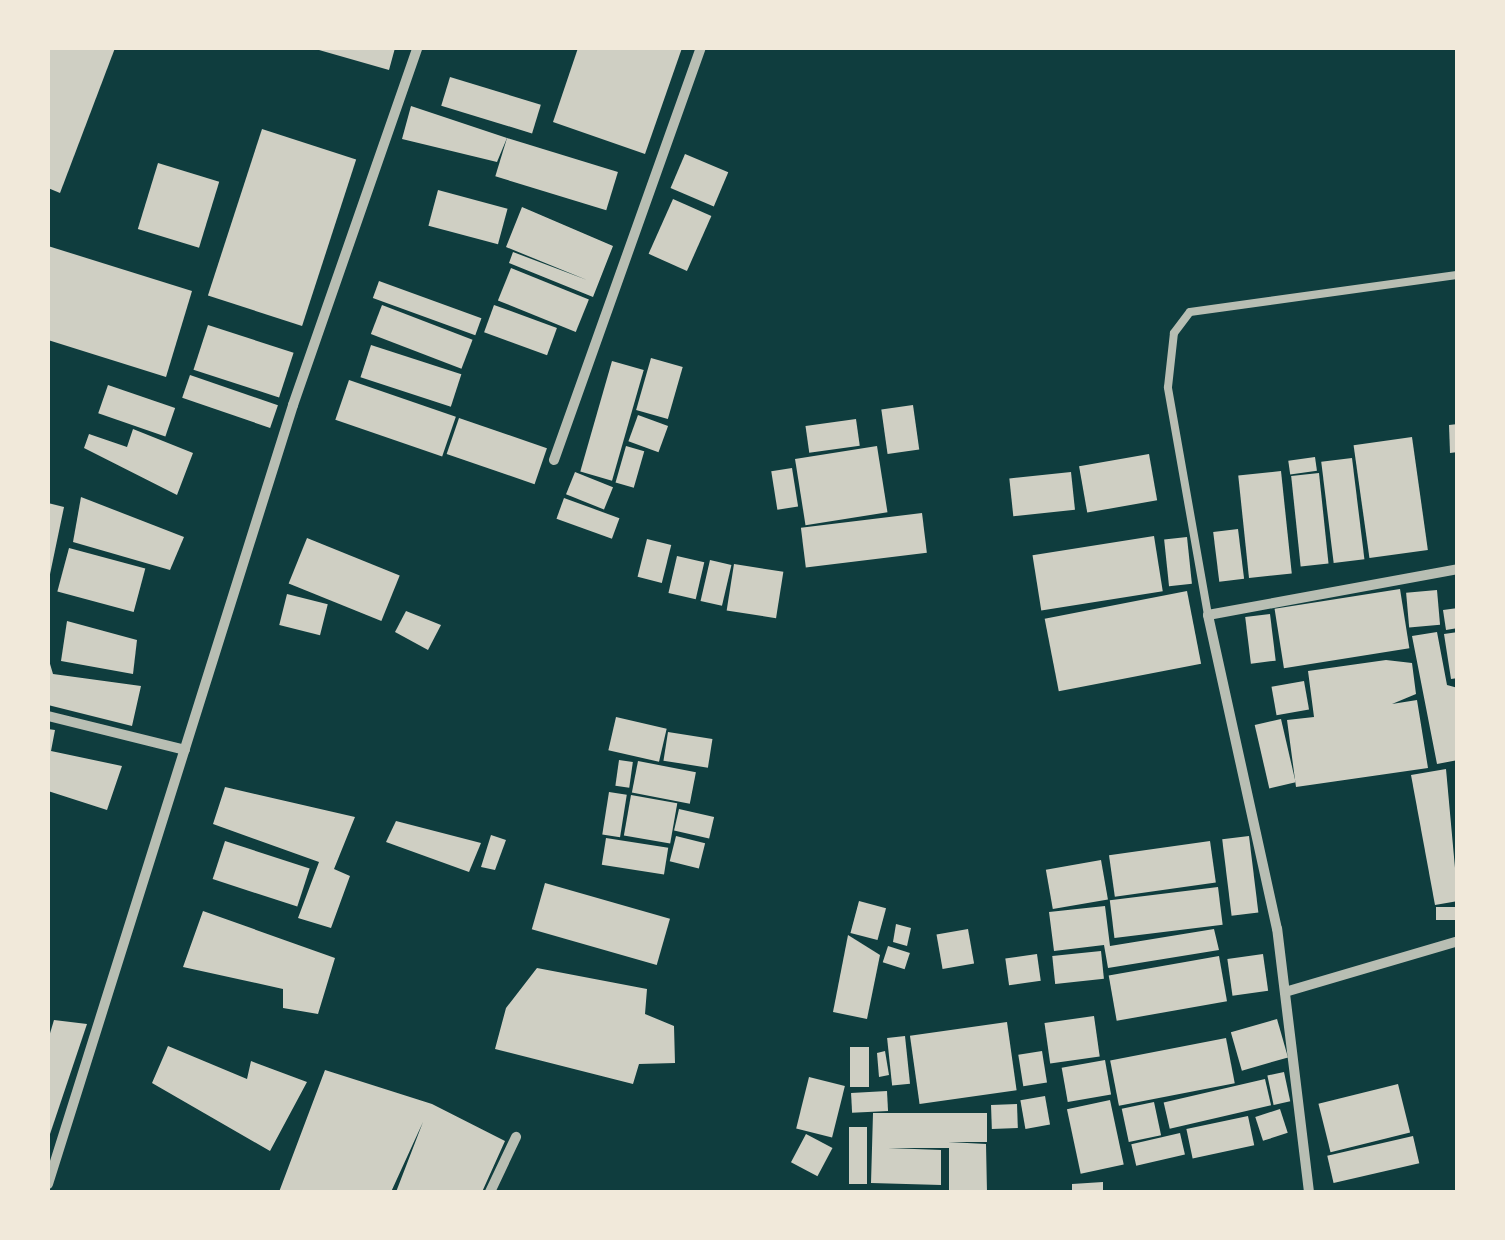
<!DOCTYPE html>
<style>
body{margin:0}
#map{position:relative;width:1505px;height:1240px;overflow:hidden;background:#0f3d3e;font-family:"DejaVu Sans",sans-serif}
div>[style]{position:absolute}
.building>*{inset:0;background:#cfcfc3;transform-origin:0 0}
.service>*{height:8px;margin:-4px;padding:0 4px;transform-origin:4px;border-radius:4px;background:#b8beb3}
.minor>*{height:10px;margin:-5px;padding:0 5px;transform-origin:5px;border-radius:5px;background:#b8beb3}
span{translate:-50% -50%;white-space:nowrap;text-align:center;line-height:1.15;-webkit-text-stroke:9px #f1e9da;paint-order:stroke}
.frame{position:absolute;inset:0;border:50px solid #f1e9da;pointer-events:none}
</style>
<div id="map">
<div class="building">
<i style="clip-path:polygon(48px 48px,115px 48px,60px 193px,48px 188px)"></i>
<i style="clip-path:polygon(312px 48px,395px 48px,389px 70px)"></i>
<i style="clip-path:polygon(578px 48px,682px 48px,645px 154px,553px 122px)"></i>
<i style="left:450px;top:77px;width:95px;height:30px;rotate:17deg"></i>
<i style="clip-path:polygon(411px 106px,507px 138px,497px 162px,402px 139px)"></i>
<i style="left:262px;top:129px;width:99px;height:175px;rotate:18deg"></i>
<i style="left:507px;top:138px;width:116px;height:40px;rotate:17deg"></i>
<i style="left:685px;top:154px;width:47px;height:37px;rotate:23deg"></i>
<i style="left:158px;top:163px;width:64px;height:69px;rotate:17deg"></i>
<i style="left:438px;top:190px;width:72px;height:37px;rotate:15deg"></i>
<i style="left:673px;top:199px;width:42px;height:60px;rotate:24deg"></i>
<i style="clip-path:polygon(522px 207px,613px 246px,593px 297px,509px 263px,513px 252px,587px 280px,506px 247px)"></i>
<i style="clip-path:polygon(48px 246px,192px 291px,166px 377px,48px 340px)"></i>
<i style="left:511px;top:268px;width:84px;height:35px;rotate:22deg"></i>
<i style="left:379px;top:281px;width:109px;height:18px;rotate:20deg"></i>
<i style="left:382px;top:305px;width:97px;height:31px;rotate:21deg"></i>
<i style="left:494px;top:305px;width:67px;height:29px;rotate:20deg"></i>
<i style="left:208px;top:325px;width:90px;height:47px;rotate:18deg"></i>
<i style="left:371px;top:345px;width:95px;height:34px;rotate:18deg"></i>
<i style="left:651px;top:358px;width:33px;height:54px;rotate:16deg"></i>
<i style="left:612px;top:361px;width:33px;height:115px;rotate:16deg"></i>
<i style="left:190px;top:375px;width:93px;height:24px;rotate:19deg"></i>
<i style="left:349px;top:380px;width:113px;height:42px;rotate:19deg"></i>
<i style="left:108px;top:385px;width:71px;height:30px;rotate:19deg"></i>
<i style="left:913px;top:405px;width:45px;height:32px;rotate:82deg"></i>
<i style="left:638px;top:415px;width:32px;height:28px;rotate:20deg"></i>
<i style="left:459px;top:418px;width:93px;height:38px;rotate:19deg"></i>
<i style="left:856px;top:419px;width:27px;height:51px;rotate:82deg"></i>
<i style="clip-path:polygon(1458px 424px,1458px 452px,1450px 453px,1449px 425px)"></i>
<i style="clip-path:polygon(133px 429px,193px 453px,177px 495px,84px 448px,89px 434px,127px 447px)"></i>
<i style="left:1412px;top:437px;width:114px;height:59px;rotate:82deg"></i>
<i style="left:626px;top:446px;width:19px;height:38px;rotate:16deg"></i>
<i style="left:877px;top:446px;width:67px;height:83px;rotate:81deg"></i>
<i style="left:1149px;top:454px;width:47px;height:71px;rotate:80deg"></i>
<i style="left:1315px;top:457px;width:14px;height:27px;rotate:82deg"></i>
<i style="left:1352px;top:458px;width:102px;height:31px;rotate:83deg"></i>
<i style="left:792px;top:468px;width:39px;height:21px;rotate:81deg"></i>
<i style="left:1281px;top:471px;width:103px;height:43px;rotate:84deg"></i>
<i style="left:575px;top:472px;width:41px;height:24px;rotate:22deg"></i>
<i style="left:1071px;top:472px;width:38px;height:62px;rotate:84deg"></i>
<i style="left:1319px;top:473px;width:91px;height:28px;rotate:84deg"></i>
<i style="clip-path:polygon(81px 497px,184px 537px,170px 570px,73px 542px)"></i>
<i style="left:564px;top:498px;width:59px;height:22px;rotate:20deg"></i>
<i style="clip-path:polygon(48px 503px,64px 507px,49px 579px,48px 579px)"></i>
<i style="left:922px;top:513px;width:40px;height:122px;rotate:83deg"></i>
<i style="left:1238px;top:529px;width:50px;height:25px;rotate:83deg"></i>
<i style="left:1154px;top:536px;width:56px;height:123px;rotate:81deg"></i>
<i style="left:1187px;top:537px;width:47px;height:23px;rotate:84deg"></i>
<i style="left:307px;top:538px;width:100px;height:49px;rotate:22deg"></i>
<i style="left:647px;top:539px;width:25px;height:39px;rotate:14deg"></i>
<i style="left:69px;top:548px;width:79px;height:45px;rotate:15deg"></i>
<i style="left:677px;top:556px;width:28px;height:38px;rotate:13deg"></i>
<i style="left:710px;top:560px;width:22px;height:42px;rotate:13deg"></i>
<i style="left:734px;top:564px;width:50px;height:47px;rotate:9deg"></i>
<i style="left:1400px;top:589px;width:60px;height:127px;rotate:81deg"></i>
<i style="left:1437px;top:590px;width:35px;height:31px;rotate:85deg"></i>
<i style="left:1187px;top:591px;width:74px;height:145px;rotate:79deg"></i>
<i style="left:287px;top:594px;width:42px;height:32px;rotate:14deg"></i>
<i style="clip-path:polygon(1458px 608px,1458px 628px,1446px 630px,1443px 610px)"></i>
<i style="clip-path:polygon(406px 611px,441px 625px,428px 650px,395px 632px)"></i>
<i style="left:1270px;top:614px;width:47px;height:25px;rotate:83deg"></i>
<i style="clip-path:polygon(67px 621px,137px 640px,133px 674px,61px 661px)"></i>
<i style="clip-path:polygon(1437px 632px,1447px 685px,1458px 688px,1458px 760px,1437px 764px,1412px 636px)"></i>
<i style="clip-path:polygon(1458px 632px,1458px 678px,1451px 679px,1444px 634px)"></i>
<i style="clip-path:polygon(48px 657px,53px 674px,141px 686px,132px 726px,48px 705px)"></i>
<i style="clip-path:polygon(1386px 660px,1412px 663px,1416px 694px,1392px 704px,1417px 700px,1428px 768px,1296px 787px,1287px 720px,1314px 717px,1308px 671px)"></i>
<i style="left:1304px;top:681px;width:29px;height:33px;rotate:80deg"></i>
<i style="left:616px;top:717px;width:52px;height:34px;rotate:13deg"></i>
<i style="left:1281px;top:719px;width:65px;height:27px;rotate:77deg"></i>
<i style="clip-path:polygon(48px 729px,55px 730px,51px 751px,122px 766px,107px 810px,48px 791px)"></i>
<i style="left:668px;top:732px;width:45px;height:29px;rotate:9deg"></i>
<i style="left:619px;top:760px;width:14px;height:26px;rotate:8deg"></i>
<i style="left:638px;top:761px;width:59px;height:32px;rotate:11deg"></i>
<i style="clip-path:polygon(1446px 769px,1458px 901px,1435px 905px,1411px 775px)"></i>
<i style="clip-path:polygon(225px 787px,355px 817px,334px 869px,350px 876px,331px 928px,298px 918px,319px 862px,213px 824px)"></i>
<i style="left:609px;top:792px;width:18px;height:43px;rotate:9deg"></i>
<i style="left:631px;top:795px;width:47px;height:41px;rotate:10deg"></i>
<i style="left:679px;top:809px;width:36px;height:22px;rotate:13deg"></i>
<i style="clip-path:polygon(396px 821px,481px 843px,469px 872px,386px 842px)"></i>
<i style="clip-path:polygon(491px 835px,506px 840px,495px 870px,481px 867px)"></i>
<i style="left:676px;top:836px;width:30px;height:26px;rotate:14deg"></i>
<i style="left:1249px;top:836px;width:77px;height:27px;rotate:83deg"></i>
<i style="left:606px;top:838px;width:63px;height:27px;rotate:9deg"></i>
<i style="left:225px;top:841px;width:89px;height:40px;rotate:18deg"></i>
<i style="left:1210px;top:841px;width:42px;height:102px;rotate:82deg"></i>
<i style="left:1101px;top:860px;width:40px;height:56px;rotate:80deg"></i>
<i style="left:545px;top:883px;width:130px;height:48px;rotate:16deg"></i>
<i style="left:1218px;top:887px;width:38px;height:109px;rotate:83deg"></i>
<i style="left:859px;top:901px;width:28px;height:33px;rotate:15deg"></i>
<i style="clip-path:polygon(1105px 906px,1110px 946px,1214px 929px,1219px 950px,1108px 968px,1104px 945px,1054px 951px,1049px 912px)"></i>
<i style="left:1458px;top:907px;width:13px;height:22px;rotate:90deg"></i>
<i style="clip-path:polygon(203px 911px,335px 958px,318px 1014px,283px 1008px,283px 989px,183px 967px)"></i>
<i style="clip-path:polygon(896px 924px,911px 928px,907px 946px,893px 942px)"></i>
<i style="left:968px;top:929px;width:35px;height:32px;rotate:80deg"></i>
<i style="clip-path:polygon(848px 935px,880px 955px,867px 1019px,833px 1012px)"></i>
<i style="left:888px;top:946px;width:23px;height:17px;rotate:18deg"></i>
<i style="left:1101px;top:951px;width:28px;height:49px;rotate:84deg"></i>
<i style="left:1037px;top:954px;width:27px;height:32px;rotate:82deg"></i>
<i style="left:1263px;top:954px;width:37px;height:36px;rotate:82deg"></i>
<i style="left:1219px;top:956px;width:46px;height:112px;rotate:80deg"></i>
<i style="clip-path:polygon(537px 968px,647px 989px,645px 1014px,674px 1026px,675px 1063px,639px 1064px,633px 1084px,495px 1049px,506px 1008px)"></i>
<i style="left:1094px;top:1016px;width:41px;height:50px;rotate:82deg"></i>
<i style="left:1277px;top:1019px;width:40px;height:48px;rotate:74deg"></i>
<i style="clip-path:polygon(54px 1020px,87px 1024px,48px 1140px,48px 1040px)"></i>
<i style="left:1007px;top:1022px;width:69px;height:98px;rotate:82deg"></i>
<i style="left:905px;top:1036px;width:48px;height:18px;rotate:84deg"></i>
<i style="left:1226px;top:1038px;width:46px;height:118px;rotate:79deg"></i>
<i style="clip-path:polygon(168px 1046px,247px 1079px,251px 1061px,307px 1082px,270px 1151px,152px 1083px)"></i>
<i style="left:850px;top:1047px;width:19px;height:40px"></i>
<i style="clip-path:polygon(885px 1051px,889px 1075px,879px 1077px,877px 1053px)"></i>
<i style="left:1042px;top:1051px;width:32px;height:24px;rotate:81deg"></i>
<i style="left:1105px;top:1060px;width:35px;height:44px;rotate:80deg"></i>
<i style="clip-path:polygon(325px 1070px,432px 1104px,505px 1141px,482px 1192px,396px 1192px,423px 1122px,391px 1192px,279px 1192px)"></i>
<i style="left:1284px;top:1072px;width:30px;height:17px;rotate:78deg"></i>
<i style="left:809px;top:1077px;width:37px;height:53px;rotate:14deg"></i>
<i style="left:1265px;top:1079px;width:27px;height:104px;rotate:77deg"></i>
<i style="left:1398px;top:1084px;width:50px;height:82px;rotate:76deg"></i>
<i style="left:887px;top:1091px;width:20px;height:36px;rotate:87deg"></i>
<i style="left:1045px;top:1096px;width:29px;height:25px;rotate:80deg"></i>
<i style="left:1110px;top:1100px;width:66px;height:44px;rotate:78deg"></i>
<i style="left:1154px;top:1102px;width:34px;height:33px;rotate:78deg"></i>
<i style="left:1017px;top:1104px;width:24px;height:26px;rotate:88deg"></i>
<i style="left:1280px;top:1109px;width:25px;height:26px;rotate:72deg"></i>
<i style="clip-path:polygon(873px 1113px,987px 1113px,987px 1142px,948px 1142px,986px 1144px,987px 1192px,949px 1192px,949px 1148px,888px 1148px,941px 1150px,941px 1185px,871px 1183px)"></i>
<i style="left:1248px;top:1116px;width:30px;height:63px;rotate:78deg"></i>
<i style="left:849px;top:1127px;width:18px;height:57px"></i>
<i style="left:1180px;top:1133px;width:22px;height:50px;rotate:77deg"></i>
<i style="left:806px;top:1134px;width:30px;height:32px;rotate:28deg"></i>
<i style="left:1413px;top:1136px;width:28px;height:88px;rotate:77deg"></i>
<i style="clip-path:polygon(1103px 1182px,1103px 1192px,1072px 1192px,1072px 1184px)"></i>
</div>
<div class="service">
<i style="left:1208px;top:615px;width:231px;rotate:-100deg"></i>
<i style="left:1168px;top:387px;width:54px;rotate:-83.7deg"></i>
<i style="left:1174px;top:333px;width:26px;rotate:-53deg"></i>
<i style="left:1190px;top:312px;width:271px;rotate:-7.9deg"></i>
</div>
<div class="minor">
<i style="left:554px;top:460px;width:437px;rotate:-70.4deg"></i>
<i style="left:48px;top:716px;width:141px;rotate:13.9deg"></i>
<i style="left:1285px;top:992px;width:180px;rotate:-16.4deg"></i>
<i style="left:48px;top:1184px;width:817px;rotate:-72.54deg"></i>
<i style="left:293px;top:405px;width:378px;rotate:-70.8deg"></i>
<i style="left:490px;top:1192px;width:61px;rotate:-64.7deg"></i>
<i style="left:1309px;top:1192px;width:265px;rotate:-96.9deg"></i>
<i style="left:1277px;top:929px;width:321px;rotate:-102.4deg"></i>
<i style="left:1208px;top:615px;width:254px;rotate:-10.4deg"></i>
</div>
<div class="frame"></div>
</div>
